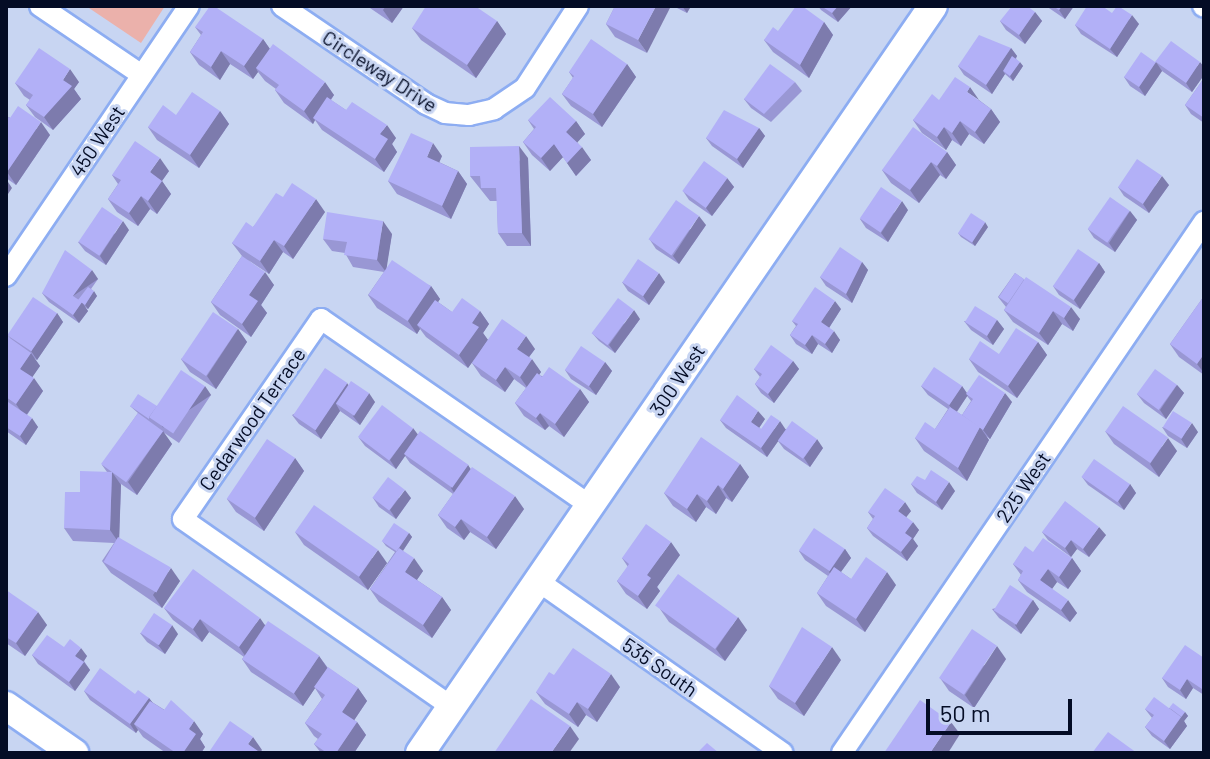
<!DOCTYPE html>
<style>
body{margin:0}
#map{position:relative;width:1210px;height:759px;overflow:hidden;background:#c8d5f2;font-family:Barlow,sans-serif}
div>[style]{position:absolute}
.green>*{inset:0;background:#ebb1ab}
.roads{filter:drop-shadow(2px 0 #8dadf2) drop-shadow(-2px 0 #8dadf2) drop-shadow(0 2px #8dadf2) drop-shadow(0 -2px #8dadf2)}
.street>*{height:20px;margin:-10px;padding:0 10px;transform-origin:10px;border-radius:10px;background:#fff}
.secondary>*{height:28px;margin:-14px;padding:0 14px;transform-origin:14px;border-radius:14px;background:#fff}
.wall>*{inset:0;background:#9997d4}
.shaded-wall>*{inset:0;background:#7d7bad;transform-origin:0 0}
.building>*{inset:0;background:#b2b0f7;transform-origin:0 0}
span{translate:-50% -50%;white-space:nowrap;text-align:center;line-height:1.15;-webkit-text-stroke:6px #c8d5f2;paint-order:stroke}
.street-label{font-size:20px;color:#040c25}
.frame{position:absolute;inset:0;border:8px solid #040c25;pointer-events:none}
.scale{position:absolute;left:926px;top:699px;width:146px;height:36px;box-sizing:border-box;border:4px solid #040c25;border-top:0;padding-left:10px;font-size:24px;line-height:28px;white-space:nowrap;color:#040c25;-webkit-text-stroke:6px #c8d5f2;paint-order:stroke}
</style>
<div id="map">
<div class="green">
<i style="clip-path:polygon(86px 6px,165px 6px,141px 43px)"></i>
</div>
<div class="roads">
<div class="street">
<i style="left:40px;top:6px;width:123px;rotate:34.1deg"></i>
<i style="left:282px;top:6px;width:174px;rotate:34.2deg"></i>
<i style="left:426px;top:104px;width:21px;rotate:25deg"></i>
<i style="left:445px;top:113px;width:24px;rotate:5deg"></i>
<i style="left:469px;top:115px;width:26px;rotate:-13deg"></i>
<i style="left:494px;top:109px;width:37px;rotate:-34deg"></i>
<i style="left:525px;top:88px;width:98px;rotate:-57.1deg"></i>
<i style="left:1203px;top:6px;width:1px;rotate:45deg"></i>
<i style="left:6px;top:276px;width:326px;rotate:-55.9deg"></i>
<i style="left:538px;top:581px;width:299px;rotate:35.1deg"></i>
<i style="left:452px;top:707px;width:328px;rotate:-145.1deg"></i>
<i style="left:183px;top:519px;width:243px;rotate:-55.4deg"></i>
<i style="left:321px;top:319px;width:327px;rotate:34.7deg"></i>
<i style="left:842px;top:753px;width:643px;rotate:-55.72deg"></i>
</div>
<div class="secondary">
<i style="left:6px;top:706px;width:83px;rotate:34.7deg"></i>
<i style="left:420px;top:753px;width:906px;rotate:-55.52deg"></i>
</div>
</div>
<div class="wall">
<i style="clip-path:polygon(367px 6px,404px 6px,392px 23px)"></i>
<i style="clip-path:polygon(615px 6px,647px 53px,615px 37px,606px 24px)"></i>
<i style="clip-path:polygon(673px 6px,691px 6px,687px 13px)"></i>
<i style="clip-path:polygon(818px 6px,852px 6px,838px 22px,821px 10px)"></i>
<i style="clip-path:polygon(1046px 6px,1074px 6px,1065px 19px)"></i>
<i style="clip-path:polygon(1035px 12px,1042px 21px,1025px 44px,1006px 30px,1000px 21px)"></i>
<i style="clip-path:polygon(1112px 13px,1139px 24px,1117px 57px,1081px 34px,1075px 25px)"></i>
<i style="clip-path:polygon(497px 21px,506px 34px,476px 78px,421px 40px,412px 28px)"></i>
<i style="clip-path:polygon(824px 22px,833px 35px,809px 78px,773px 52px,764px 40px,778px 31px)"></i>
<i style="clip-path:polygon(195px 27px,263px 39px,270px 49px,334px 95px,331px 100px,346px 110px,396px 138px,392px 144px,397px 152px,384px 172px,322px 130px,315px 120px,313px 124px,284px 103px,275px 90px,276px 89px,265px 81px,258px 72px,253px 79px,230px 64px,220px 80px,199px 65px,190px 52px,201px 35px)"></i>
<i style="clip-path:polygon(1011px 48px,1017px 56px,1016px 59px,1023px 66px,1013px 81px,1005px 74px,992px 94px,964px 75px,958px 66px)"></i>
<i style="clip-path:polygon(1155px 62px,1204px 67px,1204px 75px,1192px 92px,1162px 71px,1145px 96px,1130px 86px,1124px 77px)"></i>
<i style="clip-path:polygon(627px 64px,636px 77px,602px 127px,571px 106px,562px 94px,573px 78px,569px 72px)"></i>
<i style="clip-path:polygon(1204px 78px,1204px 123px,1191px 114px,1185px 105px)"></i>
<i style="clip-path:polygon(79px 82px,74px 89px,81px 99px,53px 130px,35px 117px,26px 105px,30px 100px,24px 96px,15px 83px)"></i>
<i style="clip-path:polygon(795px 82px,802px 91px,771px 122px,751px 108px,744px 99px)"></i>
<i style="clip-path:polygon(939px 100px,979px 100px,991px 109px,1000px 122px,984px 144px,969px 134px,961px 146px,952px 140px,946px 150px,922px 133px,913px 120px)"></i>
<i style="clip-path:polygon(220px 111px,229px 124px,199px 168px,157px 140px,148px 127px)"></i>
<i style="clip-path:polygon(6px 116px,50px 135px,16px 185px,6px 178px)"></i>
<i style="clip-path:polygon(528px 120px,576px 121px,585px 134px,577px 142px,591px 160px,576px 176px,563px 157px,550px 171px,532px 155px,523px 142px,534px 129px)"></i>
<i style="clip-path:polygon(759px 128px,765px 136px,743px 168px,712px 146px,706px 138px)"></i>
<i style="clip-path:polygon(947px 152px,956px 165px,946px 179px,940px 175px,919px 203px,891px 183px,882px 170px)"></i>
<i style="clip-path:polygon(442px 156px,439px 162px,458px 171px,467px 184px,451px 219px,397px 194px,388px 181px)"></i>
<i style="clip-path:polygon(528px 158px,531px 246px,507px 246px,498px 233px,497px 201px,490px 201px,470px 176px)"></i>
<i style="clip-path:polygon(169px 171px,162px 181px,171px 194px,157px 214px,150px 209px,138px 226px,117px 212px,108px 199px,118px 184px,112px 175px)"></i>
<i style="clip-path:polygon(727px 178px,734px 187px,712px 216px,689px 200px,683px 191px)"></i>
<i style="clip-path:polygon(1169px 185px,1149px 213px,1124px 196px,1118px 187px)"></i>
<i style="clip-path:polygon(283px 197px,325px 212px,293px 259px,283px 252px,269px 274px,248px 260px,274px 285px,261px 305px,267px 313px,251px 337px,220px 315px,211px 302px,242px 256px,232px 243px,253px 227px)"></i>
<i style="clip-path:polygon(908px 210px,888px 242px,866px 228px,860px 219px)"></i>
<i style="clip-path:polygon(1130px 211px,1137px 220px,1115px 252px,1094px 238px,1088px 229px)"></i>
<i style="clip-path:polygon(706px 225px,679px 264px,656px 249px,650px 240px)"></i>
<i style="clip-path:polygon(988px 227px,975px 246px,961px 237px,958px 233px)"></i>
<i style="clip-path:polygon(129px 230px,106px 265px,85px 251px,78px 242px)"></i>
<i style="clip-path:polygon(392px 234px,386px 268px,431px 286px,440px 299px,438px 302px,452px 312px,480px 311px,489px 324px,483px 333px,488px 340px,535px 349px,529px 357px,541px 372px,539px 375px,580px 389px,589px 402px,564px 437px,549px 426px,545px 430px,524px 416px,515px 403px,526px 388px,514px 379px,505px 392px,481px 376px,472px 363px,476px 357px,468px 368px,426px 337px,420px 329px,417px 334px,377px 308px,368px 295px,384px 272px,353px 267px,345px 253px,332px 251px,323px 239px)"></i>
<i style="clip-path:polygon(862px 262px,868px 270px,852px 303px,826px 286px,820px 277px)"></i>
<i style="clip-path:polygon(1099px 263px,1105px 272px,1080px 309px,1059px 295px,1053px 286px)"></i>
<i style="clip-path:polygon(1015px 273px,1080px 319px,1073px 331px,1062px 324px,1048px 345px,1013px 322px,1004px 310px,1006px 307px,998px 297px)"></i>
<i style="clip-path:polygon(98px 279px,91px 289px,97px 296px,88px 309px,85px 307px,88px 311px,79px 323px,49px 302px,42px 293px)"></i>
<i style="clip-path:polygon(622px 282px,665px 282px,649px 305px,628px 291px)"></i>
<i style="clip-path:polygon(1204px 296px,1204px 375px,1179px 357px,1170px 344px)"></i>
<i style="clip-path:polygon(841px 309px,829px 328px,840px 340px,832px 353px,818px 344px,812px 354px,796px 344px,790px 335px,796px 326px,792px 321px)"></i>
<i style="clip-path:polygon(57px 313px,63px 322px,37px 360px,34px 358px,40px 366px,32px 377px,43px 391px,27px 415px,38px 427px,26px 445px,6px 431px,6px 404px,8px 402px,6px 399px,6px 337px,10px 338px,7px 335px)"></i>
<i style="clip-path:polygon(640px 319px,615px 353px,599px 341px,592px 333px)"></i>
<i style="clip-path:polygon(997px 320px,1004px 329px,993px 345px,971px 330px,964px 321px)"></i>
<i style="clip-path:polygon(238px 329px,247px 342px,216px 389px,190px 372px,181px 359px)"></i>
<i style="clip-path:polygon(1038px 342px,1047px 355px,1017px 398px,978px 372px,969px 359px,999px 354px)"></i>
<i style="clip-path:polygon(793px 361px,799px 369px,774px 403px,761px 393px,755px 384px,760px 377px,754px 369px)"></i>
<i style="clip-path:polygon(605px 362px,612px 371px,596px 395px,571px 379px,565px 370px)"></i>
<i style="clip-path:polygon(348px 385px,375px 402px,360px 425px,340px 411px,321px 439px,299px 424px,292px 415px)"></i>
<i style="clip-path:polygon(1177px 385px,1184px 393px,1166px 419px,1144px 403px,1137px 394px)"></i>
<i style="clip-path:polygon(evenodd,921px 386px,962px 386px,967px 393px,1012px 402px,990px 439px,986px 436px,989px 440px,967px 481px,924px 451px,915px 438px,935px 429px,948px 409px,928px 395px,921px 386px,967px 396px,971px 401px,962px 415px,957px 412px,967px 396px)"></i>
<i style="clip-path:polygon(211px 395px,179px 443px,163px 432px,172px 444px,137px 495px,121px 484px,119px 538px,180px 581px,162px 608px,111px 573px,102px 561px,114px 543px,73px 541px,64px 528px,80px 492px,107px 472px,102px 465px,138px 413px,130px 406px,157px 406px)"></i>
<i style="clip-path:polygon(765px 419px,759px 428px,761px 429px,786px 429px,823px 448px,810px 467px,784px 449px,778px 441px,767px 457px,726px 428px,720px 420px)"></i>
<i style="clip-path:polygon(1162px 427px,1198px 432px,1187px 448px,1168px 436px)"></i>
<i style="clip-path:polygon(1105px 431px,1177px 451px,1159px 477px,1114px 444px)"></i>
<i style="clip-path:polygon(418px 434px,468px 465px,470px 469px,524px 509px,496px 549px,470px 532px,464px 540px,447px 528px,438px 515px,453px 494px,410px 463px,405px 456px,396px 469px,365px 446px,359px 438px)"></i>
<i style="clip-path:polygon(295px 458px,304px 471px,264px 531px,236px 512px,227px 499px)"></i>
<i style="clip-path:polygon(740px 464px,749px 477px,732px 502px,726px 498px,716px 514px,706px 507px,696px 522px,673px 506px,664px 493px)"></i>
<i style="clip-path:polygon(1082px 477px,1130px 484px,1136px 493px,1124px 510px,1088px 485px)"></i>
<i style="clip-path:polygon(925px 480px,955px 491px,942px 510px,917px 493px,911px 484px)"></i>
<i style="clip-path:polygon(373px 498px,411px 498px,396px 519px,379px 507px)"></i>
<i style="clip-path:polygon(911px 511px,906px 517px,919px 530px,913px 539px,918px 546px,907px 561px,873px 536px,867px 528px,873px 519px,868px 512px)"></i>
<i style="clip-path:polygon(295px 532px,387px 563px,368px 590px,304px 545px)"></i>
<i style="clip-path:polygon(1042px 532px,1106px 535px,1089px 557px,1077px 549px,1071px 557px,1048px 540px)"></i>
<i style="clip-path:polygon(409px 533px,412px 537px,403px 551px,423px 571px,417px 580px,442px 597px,451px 610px,432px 638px,379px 602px,370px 589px,395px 552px,386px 546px,383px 542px)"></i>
<i style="clip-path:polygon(845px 549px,851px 558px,841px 572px,851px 579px,896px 585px,865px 632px,826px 606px,817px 593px,828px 576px,805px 560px,799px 551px)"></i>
<i style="clip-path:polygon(1033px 552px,1072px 558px,1081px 571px,1068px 589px,1057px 582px,1052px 589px,1077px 613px,1070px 622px,1027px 592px,1018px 580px,1021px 575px,1013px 564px)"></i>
<i style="clip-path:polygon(680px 555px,657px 587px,660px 591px,647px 609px,626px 594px,617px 581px,628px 567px,622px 558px)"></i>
<i style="clip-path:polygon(6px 590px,47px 625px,25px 656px,6px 643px)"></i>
<i style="clip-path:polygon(1033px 600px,1039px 609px,1021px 634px,999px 618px,992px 609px)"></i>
<i style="clip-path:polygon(164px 608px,266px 625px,319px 656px,328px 668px,358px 688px,367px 701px,354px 720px,357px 722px,366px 735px,354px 753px,321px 753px,314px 744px,318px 739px,314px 736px,305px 723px,322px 699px,315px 688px,303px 706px,251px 672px,242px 659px,244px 657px,209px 632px,202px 642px,173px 620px)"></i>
<i style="clip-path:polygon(660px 609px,747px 630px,725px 661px,669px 622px)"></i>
<i style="clip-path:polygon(140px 633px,178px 634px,165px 654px,147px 642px)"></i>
<i style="clip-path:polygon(64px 647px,87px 656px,84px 661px,90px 670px,75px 691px,38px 664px,32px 655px)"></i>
<i style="clip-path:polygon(1204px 658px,1204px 695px,1193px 688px,1186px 699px,1168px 687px,1162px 678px)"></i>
<i style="clip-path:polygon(1006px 659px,974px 708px,949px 691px,940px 678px)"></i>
<i style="clip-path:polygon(841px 660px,804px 716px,778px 699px,769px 686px)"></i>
<i style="clip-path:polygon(620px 687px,597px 722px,586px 715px,578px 727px,545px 704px,536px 692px)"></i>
<i style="clip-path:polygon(84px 691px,135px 694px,149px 698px,152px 702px,203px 734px,200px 739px,205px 747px,201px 753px,166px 753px,143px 737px,138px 730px,136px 733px,90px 700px)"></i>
<i style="clip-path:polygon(1169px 708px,1185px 712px,1188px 716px,1184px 721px,1187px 726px,1170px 749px,1152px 736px,1145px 727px,1152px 718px,1145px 709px)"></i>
</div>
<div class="shaded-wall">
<i style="clip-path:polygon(386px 6px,404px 6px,392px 23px,383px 10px)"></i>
<i style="clip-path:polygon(656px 6px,671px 6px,647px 53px,638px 40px)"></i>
<i style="clip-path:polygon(682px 6px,691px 6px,687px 13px)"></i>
<i style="clip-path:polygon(838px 6px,852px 6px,838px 22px,832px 13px)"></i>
<i style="clip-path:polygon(1062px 6px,1074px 6px,1065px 19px,1059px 10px)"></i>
<i style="clip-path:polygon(1035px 12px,1042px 21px,1025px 44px,1019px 35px)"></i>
<i style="clip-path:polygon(1132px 15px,1139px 24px,1117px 57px,1110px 49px)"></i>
<i style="clip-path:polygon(497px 21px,506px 34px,476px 78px,467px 65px)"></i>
<i style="clip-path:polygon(824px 22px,833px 35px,809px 78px,800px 65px)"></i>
<i style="clip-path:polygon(263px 39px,272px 52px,256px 68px,258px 72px,253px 79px,244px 66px)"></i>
<i style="clip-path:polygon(1011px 48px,1017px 56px,1006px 73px,1003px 71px,1005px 74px,992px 94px,986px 85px)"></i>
<i style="clip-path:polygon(221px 51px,230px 64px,220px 80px,211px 67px)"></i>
<i style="clip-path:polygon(1020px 62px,1023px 66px,1013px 81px,1010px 76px)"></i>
<i style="clip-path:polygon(1156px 62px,1162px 71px,1145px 96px,1139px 87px)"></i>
<i style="clip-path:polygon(1200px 62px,1204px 67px,1204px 75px,1192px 92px,1186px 83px)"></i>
<i style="clip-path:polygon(627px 64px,636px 77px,602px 127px,593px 114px)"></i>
<i style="clip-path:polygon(70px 69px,79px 82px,74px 89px,81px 99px,53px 130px,44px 117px,63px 80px)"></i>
<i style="clip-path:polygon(325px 82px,334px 95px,316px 119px,313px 118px,315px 120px,313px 124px,304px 111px)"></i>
<i style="clip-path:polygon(970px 87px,979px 100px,967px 92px)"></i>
<i style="clip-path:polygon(991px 109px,1000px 122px,984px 144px,975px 132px)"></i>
<i style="clip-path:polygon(220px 111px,229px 124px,199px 168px,190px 155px)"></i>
<i style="clip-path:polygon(576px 121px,585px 134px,575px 145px,566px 132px)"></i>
<i style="clip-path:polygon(960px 121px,969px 134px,961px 146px,952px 133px)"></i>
<i style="clip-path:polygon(41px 122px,50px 135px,16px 185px,7px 172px)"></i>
<i style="clip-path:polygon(387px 125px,396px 138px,392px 144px,397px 152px,384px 172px,375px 159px,380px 134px)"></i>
<i style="clip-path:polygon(944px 127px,952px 140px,946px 150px,937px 137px)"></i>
<i style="clip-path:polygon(759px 128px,765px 136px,743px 168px,737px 159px)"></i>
<i style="clip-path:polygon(433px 143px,442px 156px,436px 170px,427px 157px)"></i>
<i style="clip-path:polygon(554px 144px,563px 157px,550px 171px,541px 158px)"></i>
<i style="clip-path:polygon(519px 146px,528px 158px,531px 246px,522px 233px)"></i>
<i style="clip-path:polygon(582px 147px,591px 160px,576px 176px,567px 163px)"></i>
<i style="clip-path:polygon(947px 152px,956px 165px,946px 179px,937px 166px)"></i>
<i style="clip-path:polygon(160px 158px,169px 171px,159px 185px,150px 172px)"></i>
<i style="clip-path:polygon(931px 162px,940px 175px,919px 203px,910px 190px)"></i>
<i style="clip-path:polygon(458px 171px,467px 184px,451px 219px,442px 206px)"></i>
<i style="clip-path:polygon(1162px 176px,1169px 185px,1149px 213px,1143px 204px)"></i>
<i style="clip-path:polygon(727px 178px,734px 187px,712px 216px,706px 208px)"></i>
<i style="clip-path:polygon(6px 179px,12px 188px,6px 197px)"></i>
<i style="clip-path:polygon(162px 181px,171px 194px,157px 214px,148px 201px)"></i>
<i style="clip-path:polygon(141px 196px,150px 209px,138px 226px,129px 213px)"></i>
<i style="clip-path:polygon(316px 199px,325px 212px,293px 259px,284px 246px)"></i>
<i style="clip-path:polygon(902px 201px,908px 210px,888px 242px,881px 233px)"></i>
<i style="clip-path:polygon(1130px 211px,1137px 220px,1115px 252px,1109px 243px)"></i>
<i style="clip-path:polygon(699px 216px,706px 225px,679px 264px,673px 256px)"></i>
<i style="clip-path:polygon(123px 221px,129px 230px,106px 265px,100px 256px)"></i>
<i style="clip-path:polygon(383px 221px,392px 234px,386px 272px,377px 260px)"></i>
<i style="clip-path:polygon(985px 222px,988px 227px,975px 246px,972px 242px)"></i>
<i style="clip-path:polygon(274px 240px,283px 252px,269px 274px,260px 261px)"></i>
<i style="clip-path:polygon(862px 262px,868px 270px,852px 303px,846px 294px)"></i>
<i style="clip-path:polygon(1099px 263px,1105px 272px,1080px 309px,1074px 300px)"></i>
<i style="left:92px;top:270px;width:11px;height:32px;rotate:56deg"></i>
<i style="clip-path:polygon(265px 272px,274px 285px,261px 305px,267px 313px,251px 337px,242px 324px,249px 295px)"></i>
<i style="clip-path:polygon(659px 273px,665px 282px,649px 305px,643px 296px)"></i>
<i style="clip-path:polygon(431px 286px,440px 299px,421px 328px,417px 325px,420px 329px,417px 334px,408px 321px)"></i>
<i style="clip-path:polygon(94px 291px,97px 296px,88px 309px,85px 305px)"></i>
<i style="clip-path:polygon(835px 301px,841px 309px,827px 331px,821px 322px)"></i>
<i style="clip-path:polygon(82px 302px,88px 311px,79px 323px,73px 315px)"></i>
<i style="clip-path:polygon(1071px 307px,1080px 319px,1073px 331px,1064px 318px)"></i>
<i style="clip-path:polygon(634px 310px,640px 319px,615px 353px,609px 345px)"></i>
<i style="clip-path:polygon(480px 311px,489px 324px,483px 333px,488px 340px,468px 368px,459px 355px,472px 323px)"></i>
<i style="clip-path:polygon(1053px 311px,1062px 324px,1048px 345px,1039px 333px)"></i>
<i style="clip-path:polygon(57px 313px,63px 322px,37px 360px,31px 351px)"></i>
<i style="clip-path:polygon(997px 320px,1004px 329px,993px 345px,987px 336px)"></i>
<i style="clip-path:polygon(238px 329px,247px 342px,216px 389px,207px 376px)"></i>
<i style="clip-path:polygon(834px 331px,840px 340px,832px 353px,825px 344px)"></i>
<i style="clip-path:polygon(812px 335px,818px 344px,812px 354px,805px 345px)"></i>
<i style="clip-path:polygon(526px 336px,535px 349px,526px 361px,517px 349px)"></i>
<i style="clip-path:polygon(1038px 342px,1047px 355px,1017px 398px,1008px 386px)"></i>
<i style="clip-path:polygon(31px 353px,40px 366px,29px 382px,20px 369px)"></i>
<i style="clip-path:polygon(1204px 354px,1204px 373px,1197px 364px)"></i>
<i style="clip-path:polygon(532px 359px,541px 372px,529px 390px,520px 377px)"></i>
<i style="clip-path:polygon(793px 361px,799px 369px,774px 403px,768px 394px)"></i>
<i style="clip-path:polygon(605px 362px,612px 371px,596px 395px,589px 386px)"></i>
<i style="clip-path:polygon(505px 367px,514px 379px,505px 392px,496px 380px)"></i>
<i style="clip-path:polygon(34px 378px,43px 391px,25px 417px,16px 404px)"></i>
<i style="clip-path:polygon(347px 383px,353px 392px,336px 404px,340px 411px,321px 439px,315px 430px)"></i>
<i style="clip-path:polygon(1177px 385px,1184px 393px,1166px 419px,1160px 410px)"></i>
<i style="left:205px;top:386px;width:11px;height:58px;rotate:56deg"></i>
<i style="clip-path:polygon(962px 386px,968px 395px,955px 414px,949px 405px)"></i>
<i style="clip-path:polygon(580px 389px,589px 402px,564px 437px,555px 424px)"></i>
<i style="clip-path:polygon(369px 393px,375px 402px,360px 425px,353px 416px)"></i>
<i style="clip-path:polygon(1005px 393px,1012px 402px,990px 439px,983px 430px)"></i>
<i style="clip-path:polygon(758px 411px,765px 419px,757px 431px,751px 422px)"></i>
<i style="clip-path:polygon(540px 413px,549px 426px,545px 430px,536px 418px)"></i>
<i style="clip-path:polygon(32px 418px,38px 427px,26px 445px,20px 436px)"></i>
<i style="clip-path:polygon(780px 421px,786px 430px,767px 457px,761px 448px)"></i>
<i style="clip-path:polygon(1192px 423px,1198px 432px,1187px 448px,1181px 439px)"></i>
<i style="clip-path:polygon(980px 427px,989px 440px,967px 481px,958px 468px)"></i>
<i style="clip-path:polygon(413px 428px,419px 436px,396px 469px,390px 460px)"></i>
<i style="clip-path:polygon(163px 431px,172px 444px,137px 495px,128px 482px)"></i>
<i style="clip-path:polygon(1168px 438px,1177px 451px,1159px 477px,1150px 464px)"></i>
<i style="clip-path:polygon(817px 439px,823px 448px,810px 467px,804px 458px)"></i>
<i style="clip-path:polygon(295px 458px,304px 471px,264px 531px,255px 518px)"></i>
<i style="clip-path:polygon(740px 464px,749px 477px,732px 502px,723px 489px)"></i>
<i style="clip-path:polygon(468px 465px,474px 474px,457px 497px,451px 488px)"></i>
<i style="clip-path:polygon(112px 472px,121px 485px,119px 543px,110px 530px)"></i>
<i style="clip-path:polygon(949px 482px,955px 491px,942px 510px,936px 502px)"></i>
<i style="clip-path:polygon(1130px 484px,1136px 493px,1124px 510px,1118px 501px)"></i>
<i style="clip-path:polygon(718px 485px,726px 498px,716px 514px,707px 501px)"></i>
<i style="clip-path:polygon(405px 490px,411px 498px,396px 519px,390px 510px)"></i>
<i style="clip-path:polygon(697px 494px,706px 507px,696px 522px,687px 509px)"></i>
<i style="clip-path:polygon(515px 496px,524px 509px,496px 549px,487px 537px)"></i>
<i style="clip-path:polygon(905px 502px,911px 511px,904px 520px,898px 511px)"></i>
<i style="clip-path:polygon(461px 519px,470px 532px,464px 540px,455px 527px)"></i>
<i style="clip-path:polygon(913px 522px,919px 530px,913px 539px,918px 546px,907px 561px,901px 552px,905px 533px)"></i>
<i style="clip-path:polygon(1099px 527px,1106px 535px,1089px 557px,1083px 549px)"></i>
<i style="clip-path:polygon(409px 533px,412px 537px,400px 555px,397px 551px)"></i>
<i style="clip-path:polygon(1071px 540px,1077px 549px,1071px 557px,1065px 548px)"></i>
<i style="clip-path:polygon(671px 542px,680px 555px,657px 587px,660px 591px,647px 609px,638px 596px,647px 575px)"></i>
<i style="clip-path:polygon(845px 549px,851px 558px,835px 580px,829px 572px)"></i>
<i style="clip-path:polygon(378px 550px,387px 563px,368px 590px,359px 577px)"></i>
<i style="clip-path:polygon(414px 558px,423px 571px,414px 584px,405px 572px)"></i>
<i style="clip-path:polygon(1072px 558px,1081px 571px,1068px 589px,1059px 577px)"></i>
<i style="clip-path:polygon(171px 568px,180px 581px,162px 608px,153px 595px)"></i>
<i style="clip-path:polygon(1048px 569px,1057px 582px,1049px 593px,1040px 580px)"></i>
<i style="clip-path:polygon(887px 572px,896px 585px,865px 632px,856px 619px)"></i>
<i style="clip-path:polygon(442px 597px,451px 610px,432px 638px,423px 625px)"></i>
<i style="clip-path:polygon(1033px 600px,1039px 609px,1021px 634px,1015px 625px)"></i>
<i style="clip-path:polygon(1068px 600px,1077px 613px,1070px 622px,1061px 610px)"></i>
<i style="clip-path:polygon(38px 612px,47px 625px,25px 656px,16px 643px)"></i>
<i style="clip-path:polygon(738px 617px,747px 630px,725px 661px,716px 649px)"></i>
<i style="clip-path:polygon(260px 618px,269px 631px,248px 660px,239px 647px)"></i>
<i style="clip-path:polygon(200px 619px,209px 632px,202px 642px,193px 629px)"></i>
<i style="clip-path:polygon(172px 625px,178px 634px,165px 654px,158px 645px)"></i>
<i style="clip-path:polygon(997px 646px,1006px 659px,974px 708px,965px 695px)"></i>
<i style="clip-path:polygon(832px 647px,841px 660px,804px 716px,795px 703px)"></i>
<i style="clip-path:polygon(81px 648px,87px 656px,82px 664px,75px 656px)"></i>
<i style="clip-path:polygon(319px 656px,328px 669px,303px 706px,294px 693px)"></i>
<i style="clip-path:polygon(84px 662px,90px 670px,75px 691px,69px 682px)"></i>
<i style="clip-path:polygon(611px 674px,620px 687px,597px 722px,588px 709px)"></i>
<i style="clip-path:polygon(1187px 679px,1193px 688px,1186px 699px,1180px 690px)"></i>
<i style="clip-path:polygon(358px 688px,367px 701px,351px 725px,342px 712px)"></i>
<i style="clip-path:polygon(149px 698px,155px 706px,134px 724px,138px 730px,136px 733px,130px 724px)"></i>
<i style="clip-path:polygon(577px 702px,586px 715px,578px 727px,569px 714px)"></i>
<i style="clip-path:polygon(1185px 712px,1188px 716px,1184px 721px,1187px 726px,1170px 749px,1164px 741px)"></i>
<i style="clip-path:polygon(194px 721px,203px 734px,200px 739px,205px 747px,201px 753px,183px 753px,189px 729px)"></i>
<i style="clip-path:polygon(357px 722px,366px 735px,354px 753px,336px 753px)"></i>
<i style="clip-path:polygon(951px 722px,960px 734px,948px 753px,930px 753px)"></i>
<i style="clip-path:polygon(570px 726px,579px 739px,569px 753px,551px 753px)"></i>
<i style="clip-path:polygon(253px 737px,262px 750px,260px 753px,254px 753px,248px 744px)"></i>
</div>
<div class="building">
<i style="clip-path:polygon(210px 6px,214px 6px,263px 39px,244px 66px,221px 51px,211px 67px,190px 52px,203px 32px,195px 27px)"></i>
<i style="clip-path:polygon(426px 6px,475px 6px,497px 21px,467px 65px,412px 28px)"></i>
<i style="clip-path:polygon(615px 6px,656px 6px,638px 40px,606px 24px)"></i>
<i style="clip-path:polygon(796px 6px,802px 6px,824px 22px,800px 65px,764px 40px,773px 27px,778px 31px)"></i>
<i style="clip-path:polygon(821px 6px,838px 6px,832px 13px)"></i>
<i style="clip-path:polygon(1012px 6px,1027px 6px,1035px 12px,1019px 35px,1000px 21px)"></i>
<i style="clip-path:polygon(1053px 6px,1062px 6px,1059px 10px)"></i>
<i style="clip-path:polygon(1087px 6px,1102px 6px,1112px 13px,1117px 6px,1118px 6px,1132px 15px,1110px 49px,1075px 25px)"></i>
<i style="clip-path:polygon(979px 35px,1011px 48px,986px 85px,958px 66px)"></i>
<i style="clip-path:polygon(591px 39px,627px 64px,593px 114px,562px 94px,574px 76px,569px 72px)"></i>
<i style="clip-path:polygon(1171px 41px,1200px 62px,1186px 83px,1156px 62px,1139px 87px,1124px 77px,1141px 52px,1155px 62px)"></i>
<i style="clip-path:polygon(273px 44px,325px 82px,304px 111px,275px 90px,279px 85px,256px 68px)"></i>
<i style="clip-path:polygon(39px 48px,70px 69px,63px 80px,72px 86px,44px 117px,26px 105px,33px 95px,15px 83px)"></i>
<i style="clip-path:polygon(1012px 56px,1020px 62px,1010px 76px,1003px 71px)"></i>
<i style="clip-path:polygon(770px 64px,795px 82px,764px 114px,744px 99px)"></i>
<i style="clip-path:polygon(955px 77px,970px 87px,967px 92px,991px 109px,975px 132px,960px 121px,952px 133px,944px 127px,937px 137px,913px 120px,932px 94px,939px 100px)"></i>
<i style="clip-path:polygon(1204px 78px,1204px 118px,1185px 105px)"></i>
<i style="clip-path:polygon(192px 92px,220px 111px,190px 155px,148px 127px,163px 105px,176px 115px)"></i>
<i style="clip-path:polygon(327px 97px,346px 110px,352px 102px,387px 125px,380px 134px,388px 139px,375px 159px,313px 118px)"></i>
<i style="clip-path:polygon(550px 97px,576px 121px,566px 132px,582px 147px,567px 163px,554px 144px,541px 158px,523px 142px,536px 127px,528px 120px)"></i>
<i style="clip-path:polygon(18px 106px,41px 122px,7px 172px,6px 171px,6px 116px,10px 118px)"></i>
<i style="clip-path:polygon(724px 110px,759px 128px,737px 159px,706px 138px)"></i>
<i style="clip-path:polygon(913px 127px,947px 152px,937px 166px,931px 162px,910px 190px,882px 170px)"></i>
<i style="clip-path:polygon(411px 133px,433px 143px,427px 157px,458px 171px,442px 206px,388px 181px)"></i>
<i style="clip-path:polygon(135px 141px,160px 158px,150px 172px,162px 181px,148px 201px,141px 196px,129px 213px,108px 199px,121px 180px,112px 175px)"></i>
<i style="clip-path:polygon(519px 146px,522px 233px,498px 233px,496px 188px,481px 188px,480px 176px,470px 176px,470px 147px)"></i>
<i style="left:1137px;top:159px;width:30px;height:34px;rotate:34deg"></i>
<i style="left:704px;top:161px;width:29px;height:37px;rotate:36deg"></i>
<i style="clip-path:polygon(292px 183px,316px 199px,284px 246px,274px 240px,260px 261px,232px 243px,246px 222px,253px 227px,276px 193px,283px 197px)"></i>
<i style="left:881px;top:187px;width:25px;height:38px;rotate:34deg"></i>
<i style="left:1110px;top:197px;width:24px;height:39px;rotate:35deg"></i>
<i style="left:676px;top:200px;width:28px;height:48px;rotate:35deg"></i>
<i style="left:102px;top:207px;width:25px;height:42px;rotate:34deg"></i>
<i style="clip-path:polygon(327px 212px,383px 221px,377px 260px,344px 255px,347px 242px,323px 239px)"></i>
<i style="left:971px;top:213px;width:17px;height:24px;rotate:33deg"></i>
<i style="clip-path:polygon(840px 247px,862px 262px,846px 294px,820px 277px)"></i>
<i style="left:1078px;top:249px;width:25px;height:45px;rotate:34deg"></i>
<i style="clip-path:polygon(65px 250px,92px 270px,73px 296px,82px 302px,73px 315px,42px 293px)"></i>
<i style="clip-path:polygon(242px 256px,265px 272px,249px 295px,258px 301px,242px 324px,211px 302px)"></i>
<i style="left:638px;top:259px;width:25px;height:28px;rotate:34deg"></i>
<i style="left:392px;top:260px;width:47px;height:42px;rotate:34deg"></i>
<i style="left:1015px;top:273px;width:11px;height:29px;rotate:34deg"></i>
<i style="clip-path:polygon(1026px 277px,1071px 307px,1064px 318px,1053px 311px,1039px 333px,1004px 310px)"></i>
<i style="clip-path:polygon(88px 287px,94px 291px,85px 305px,78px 300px)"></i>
<i style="clip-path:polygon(815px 287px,835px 301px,821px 322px,834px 331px,825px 344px,812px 335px,805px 345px,790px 335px,798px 324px,792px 321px)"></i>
<i style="clip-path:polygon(1204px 296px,1204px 354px,1197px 364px,1170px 344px)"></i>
<i style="left:33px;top:297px;width:29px;height:46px;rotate:34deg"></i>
<i style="clip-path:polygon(462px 298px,480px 311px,472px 323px,479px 327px,459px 355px,417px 325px,435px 300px,452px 312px)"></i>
<i style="left:618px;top:298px;width:20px;height:44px;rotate:37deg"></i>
<i style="left:975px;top:306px;width:26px;height:19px;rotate:32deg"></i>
<i style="left:213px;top:312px;width:30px;height:57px;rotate:34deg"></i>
<i style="clip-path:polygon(502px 319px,526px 336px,517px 349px,532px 359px,520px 377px,505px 367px,496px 380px,472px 363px)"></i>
<i style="clip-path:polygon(1016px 328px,1038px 342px,1008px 386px,969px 359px,980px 341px,999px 354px)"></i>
<i style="clip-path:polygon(7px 336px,31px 353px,20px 369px,34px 378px,16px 404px,6px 397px)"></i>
<i style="clip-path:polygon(771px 345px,793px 361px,768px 394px,755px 384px,762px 374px,754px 369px)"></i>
<i style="left:581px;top:346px;width:29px;height:29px;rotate:34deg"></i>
<i style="clip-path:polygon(549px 367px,580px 389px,555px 424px,540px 413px,536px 418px,515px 403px,537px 373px,542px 377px)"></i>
<i style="left:934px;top:367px;width:34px;height:23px;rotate:34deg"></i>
<i style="left:325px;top:368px;width:27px;height:57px;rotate:34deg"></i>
<i style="left:1155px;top:369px;width:27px;height:31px;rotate:36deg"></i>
<i style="left:181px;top:370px;width:29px;height:57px;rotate:34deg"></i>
<i style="clip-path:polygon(979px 375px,1005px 393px,983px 430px,962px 415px,973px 399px,966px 394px)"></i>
<i style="left:351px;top:381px;width:22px;height:27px;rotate:34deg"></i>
<i style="clip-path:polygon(138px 394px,157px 406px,149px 417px,149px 419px,130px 406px)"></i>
<i style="clip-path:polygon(737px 395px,758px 411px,751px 422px,761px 429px,771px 415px,780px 421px,761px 448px,720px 420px)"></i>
<i style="clip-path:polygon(8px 402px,32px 418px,20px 436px,6px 427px,6px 404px)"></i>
<i style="left:382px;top:405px;width:39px;height:40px;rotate:37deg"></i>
<i style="left:1123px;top:406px;width:55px;height:31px;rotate:35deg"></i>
<i style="clip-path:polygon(950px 407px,980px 427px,958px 468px,915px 438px,925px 422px,935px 429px)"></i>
<i style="left:1173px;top:411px;width:22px;height:19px;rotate:32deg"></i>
<i style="left:138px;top:413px;width:31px;height:63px;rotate:36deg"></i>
<i style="left:792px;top:421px;width:31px;height:24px;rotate:36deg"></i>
<i style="left:420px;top:431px;width:59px;height:28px;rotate:35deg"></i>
<i style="clip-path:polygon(701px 437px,740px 464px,723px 489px,718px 485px,707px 501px,697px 494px,687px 509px,664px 493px)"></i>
<i style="left:267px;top:439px;width:34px;height:72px;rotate:34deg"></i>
<i style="left:1094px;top:459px;width:44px;height:22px;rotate:35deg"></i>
<i style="clip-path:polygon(472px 467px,515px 496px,487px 537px,461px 519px,455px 527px,438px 515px)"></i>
<i style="clip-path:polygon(931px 470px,949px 482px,936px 502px,911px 484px,917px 476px,925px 480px)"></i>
<i style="clip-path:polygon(80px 471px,112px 472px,110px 530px,64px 528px,65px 492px,80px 492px)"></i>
<i style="left:388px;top:477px;width:21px;height:26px;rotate:37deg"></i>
<i style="clip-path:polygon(885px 488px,905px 502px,898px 511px,913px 522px,905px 533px,912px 538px,901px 552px,867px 528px,875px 516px,868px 512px)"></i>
<i style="clip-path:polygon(1065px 501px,1099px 527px,1083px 549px,1071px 540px,1065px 548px,1042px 532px)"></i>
<i style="left:314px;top:505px;width:78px;height:33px;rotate:35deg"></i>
<i style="left:394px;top:523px;width:18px;height:22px;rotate:34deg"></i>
<i style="clip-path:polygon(646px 524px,671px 542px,647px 575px,651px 578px,638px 596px,617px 581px,629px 564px,622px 558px)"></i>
<i style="left:814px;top:528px;width:37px;height:27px;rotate:34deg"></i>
<i style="left:118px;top:537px;width:61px;height:29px;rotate:30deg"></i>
<i style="clip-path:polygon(1043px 538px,1072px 558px,1059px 577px,1048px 569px,1040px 580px,1068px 600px,1061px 610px,1018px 580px,1023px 571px,1013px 564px,1025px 546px,1033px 552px)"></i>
<i style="clip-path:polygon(399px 548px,414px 558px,405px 572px,442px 597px,423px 625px,370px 589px)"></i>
<i style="clip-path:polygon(866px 557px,887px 572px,856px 619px,817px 593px,834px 567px,851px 579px)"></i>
<i style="clip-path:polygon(193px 569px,260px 618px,239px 647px,200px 619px,193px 629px,164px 608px)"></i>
<i style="left:678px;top:574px;width:74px;height:39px;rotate:36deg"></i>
<i style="left:1010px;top:585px;width:27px;height:30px;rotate:33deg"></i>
<i style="clip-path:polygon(6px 590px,38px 612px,16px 643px,6px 637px)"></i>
<i style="left:154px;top:613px;width:22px;height:24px;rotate:34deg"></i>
<i style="left:268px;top:621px;width:62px;height:46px;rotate:34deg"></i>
<i style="clip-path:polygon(802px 627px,832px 647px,795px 703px,769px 686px)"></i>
<i style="left:972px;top:629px;width:30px;height:59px;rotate:34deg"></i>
<i style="clip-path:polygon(47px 635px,64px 647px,70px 639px,81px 648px,75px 656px,84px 662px,69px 682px,32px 655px)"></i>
<i style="clip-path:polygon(1185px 645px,1204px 658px,1204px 686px,1202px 689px,1187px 679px,1180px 690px,1162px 678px)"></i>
<i style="clip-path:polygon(573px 648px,611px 674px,588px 709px,577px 702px,569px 714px,536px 692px,549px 672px,554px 675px)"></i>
<i style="clip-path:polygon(328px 667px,358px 688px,342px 712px,357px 722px,336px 753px,327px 753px,314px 744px,322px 734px,305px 723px,325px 695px,314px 687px)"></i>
<i style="clip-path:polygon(100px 668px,135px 694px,138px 690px,149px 698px,130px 724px,84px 691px)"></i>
<i style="clip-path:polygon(1154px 697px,1181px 717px,1164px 741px,1145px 727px,1154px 715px,1145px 709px)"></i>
<i style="clip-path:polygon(531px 699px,570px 726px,551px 753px,494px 753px)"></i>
<i style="clip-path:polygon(171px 700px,194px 721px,189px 729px,196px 734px,183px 753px,176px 753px,134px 724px,150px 701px,164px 710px)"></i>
<i style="clip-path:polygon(920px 700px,951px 722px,930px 753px,884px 753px)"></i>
<i style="left:1173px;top:703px;width:15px;height:6px;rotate:37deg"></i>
<i style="clip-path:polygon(230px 721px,253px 737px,248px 744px,258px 751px,257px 753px,209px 752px)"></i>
<i style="clip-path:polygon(1108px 732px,1137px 753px,1092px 753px)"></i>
<i style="clip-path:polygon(707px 743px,719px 753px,697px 753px)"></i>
</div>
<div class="street-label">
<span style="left:380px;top:71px;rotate:33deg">Circleway Drive</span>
<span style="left:97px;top:141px;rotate:-56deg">450 West</span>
<span style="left:677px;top:380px;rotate:-56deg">300 West</span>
<span style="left:252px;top:419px;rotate:-55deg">Cedarwood Terrace</span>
<span style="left:1023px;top:487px;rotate:-56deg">225 West</span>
<span style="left:660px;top:667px;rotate:35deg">535 South</span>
</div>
<div class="frame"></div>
<div class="scale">50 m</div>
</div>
